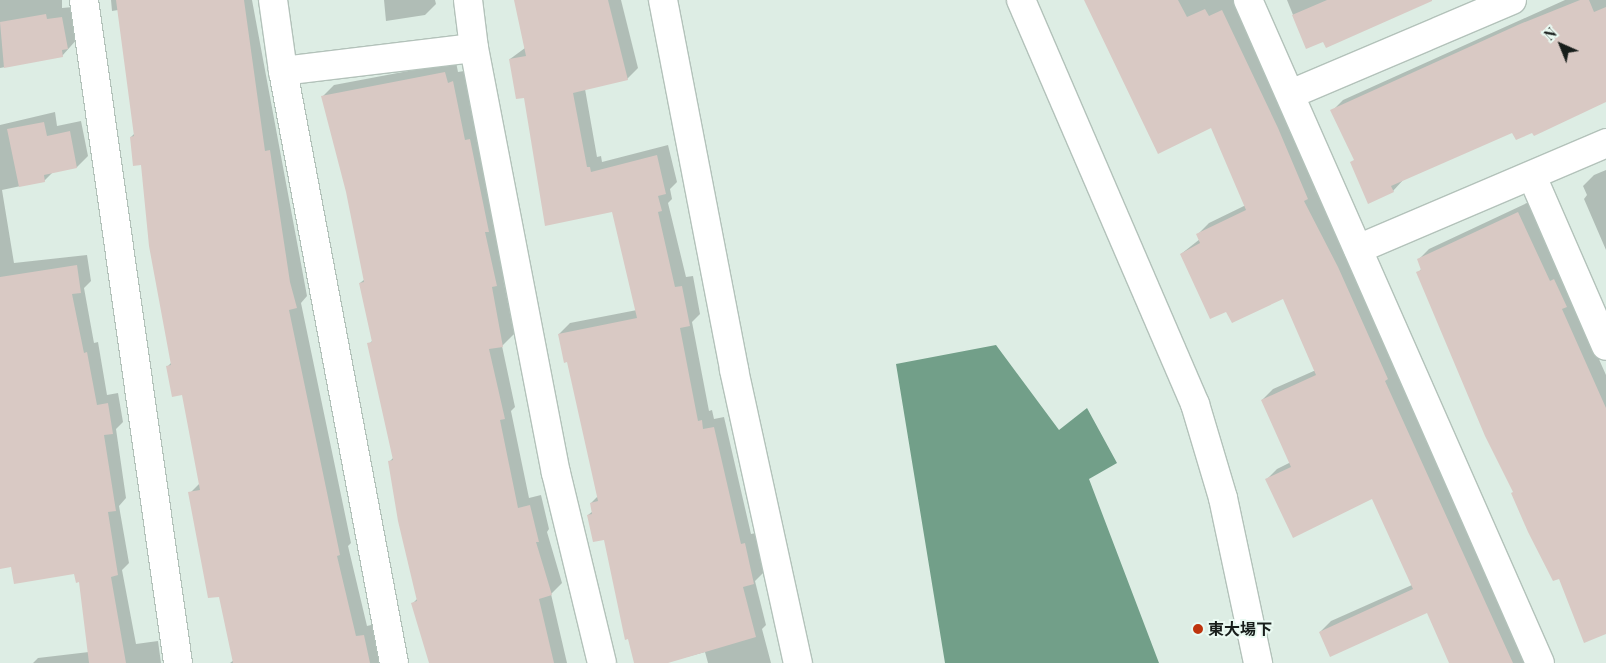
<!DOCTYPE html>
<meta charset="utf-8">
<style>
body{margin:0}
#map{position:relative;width:1606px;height:663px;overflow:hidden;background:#ddede4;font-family:"Playfair Display","Noto Sans JP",serif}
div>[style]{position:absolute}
.water>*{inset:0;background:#729f89}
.shadow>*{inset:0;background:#0003}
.building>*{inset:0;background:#d9c9c4}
.roads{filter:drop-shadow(1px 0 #b3c2ba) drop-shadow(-1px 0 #b3c2ba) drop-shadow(0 1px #b3c2ba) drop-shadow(0 -1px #b3c2ba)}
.minor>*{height:28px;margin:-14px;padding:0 14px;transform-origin:14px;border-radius:14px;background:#fff}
.dots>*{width:14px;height:14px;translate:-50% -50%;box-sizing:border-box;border:2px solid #eafaf2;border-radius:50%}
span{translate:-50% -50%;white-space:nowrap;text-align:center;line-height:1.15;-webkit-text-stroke:4px #eafaf2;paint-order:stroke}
.poi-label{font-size:16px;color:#181e1b;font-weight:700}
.left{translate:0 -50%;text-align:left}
.north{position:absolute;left:1536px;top:20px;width:50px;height:50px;-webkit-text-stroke:4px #eafaf2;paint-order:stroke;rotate:316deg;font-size:14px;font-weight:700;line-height:20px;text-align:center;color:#181e1b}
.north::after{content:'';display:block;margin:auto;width:18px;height:22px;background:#181e1b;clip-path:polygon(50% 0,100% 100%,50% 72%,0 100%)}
</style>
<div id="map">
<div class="water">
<i style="clip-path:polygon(996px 345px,1059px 430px,1087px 408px,1117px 463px,1089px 479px,1159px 663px,945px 663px,896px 364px)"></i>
</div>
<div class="shadow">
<i style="clip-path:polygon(0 0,62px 0,62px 8px,73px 7px,79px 37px,62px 56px,0 68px)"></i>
<i style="clip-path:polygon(111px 0,252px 0,307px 296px,301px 303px,351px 543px,348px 546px,367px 626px,375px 624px,382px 663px,230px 663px,234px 660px,220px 595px,190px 493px,200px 483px,183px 393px,168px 366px,172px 362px,142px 163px,131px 137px,135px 133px,118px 10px,112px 11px)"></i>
<i style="clip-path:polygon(384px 0,435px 0,436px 4px,425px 15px,386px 21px)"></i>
<i style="clip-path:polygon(515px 0,621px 0,638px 68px,627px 79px,585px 89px,597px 157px,601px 156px,602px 162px,668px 145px,677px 182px,670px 189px,672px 199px,668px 203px,686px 277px,693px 276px,700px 314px,692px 322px,709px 411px,712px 410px,714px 419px,724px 417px,751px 534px,756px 533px,764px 572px,755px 581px,766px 625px,762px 629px,771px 663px,708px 663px,705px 652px,664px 663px,636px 663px,605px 538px,588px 515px,593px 511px,591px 503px,598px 496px,568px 360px,559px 334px,570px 323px,637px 310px,613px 210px,525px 96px,510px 59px,525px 48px)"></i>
<i style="clip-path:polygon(1086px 0,1234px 0,1297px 135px,1318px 187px,1315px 190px,1349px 255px,1399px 367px,1395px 370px,1498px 594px,1526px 663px,1451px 663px,1428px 611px,1320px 632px,1331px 621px,1412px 585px,1373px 497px,1266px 480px,1277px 469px,1291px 462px,1262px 400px,1273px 389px,1316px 370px,1284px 298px,1227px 310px,1181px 254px,1200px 239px,1198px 234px,1209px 223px,1246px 205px,1212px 126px)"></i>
<i style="clip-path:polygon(1287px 0,1426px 0,1306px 47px)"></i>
<i style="clip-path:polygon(1565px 0,1606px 0,1606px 101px,1513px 131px,1404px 179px,1393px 191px,1355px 159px,1332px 111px,1343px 100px)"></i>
<i style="clip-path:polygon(456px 62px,458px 72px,464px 71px,475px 129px,480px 128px,507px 274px,503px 278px,514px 334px,502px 346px,515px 407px,511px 411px,529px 498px,541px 495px,549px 529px,547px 532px,562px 583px,551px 594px,567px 663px,430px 663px,413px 603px,418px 598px,389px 462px,394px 457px,369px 344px,373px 340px,360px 283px,365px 279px,347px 191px,323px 96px,334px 85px)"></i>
<i style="clip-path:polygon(55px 112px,57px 126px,81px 121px,88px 156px,77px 167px,54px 171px,44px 181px,2px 190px,14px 263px,87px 255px,91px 281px,84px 288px,94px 343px,98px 342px,107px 395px,118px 393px,123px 422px,116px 429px,126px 498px,119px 506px,129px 563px,122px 570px,136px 644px,158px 641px,161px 663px,33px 663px,38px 658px,89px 652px,80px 581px,75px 572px,12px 566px,0 568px,0 125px)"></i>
<i style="clip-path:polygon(1606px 170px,1606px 250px,1584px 199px,1587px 195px,1583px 186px,1594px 175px)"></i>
<i style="clip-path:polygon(1529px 202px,1606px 375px,1606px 633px,1559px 577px,1514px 491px,1418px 273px,1422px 268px,1418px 260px,1429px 249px)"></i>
</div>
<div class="building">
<i style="clip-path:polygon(116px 0,244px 0,265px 151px,270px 150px,290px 282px,297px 308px,289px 310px,340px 555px,337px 556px,356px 636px,364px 635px,370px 663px,233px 663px,219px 597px,208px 598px,188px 492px,200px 490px,182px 395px,172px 397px,166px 366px,171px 365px,149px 246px,141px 165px,133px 166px,130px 137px,134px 136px)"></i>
<i style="clip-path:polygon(514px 0,608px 0,628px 80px,573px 93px,587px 167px,590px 167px,591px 172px,657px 155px,666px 194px,658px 196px,662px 211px,658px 212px,675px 287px,682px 286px,690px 326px,680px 328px,698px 421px,702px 420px,703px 429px,714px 427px,741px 544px,745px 543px,754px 584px,743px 587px,756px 637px,668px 663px,634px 663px,628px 639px,625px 640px,604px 540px,593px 542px,587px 515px,592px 514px,590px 503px,598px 501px,567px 362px,564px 363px,558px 334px,637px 318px,612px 212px,545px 226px,524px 98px,516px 99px,509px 59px,526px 56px)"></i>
<i style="clip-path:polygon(1084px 0,1178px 0,1187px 17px,1205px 9px,1209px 16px,1222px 10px,1278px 128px,1308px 199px,1304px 201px,1338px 267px,1388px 379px,1385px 381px,1513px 663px,1449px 663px,1427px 613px,1330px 657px,1319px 632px,1413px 589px,1372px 499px,1293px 538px,1265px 479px,1291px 467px,1261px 400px,1316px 375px,1283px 299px,1232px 323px,1226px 312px,1210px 319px,1180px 254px,1200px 243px,1196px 234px,1246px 210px,1211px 128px,1158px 154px)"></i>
<i style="clip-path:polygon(1327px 0,1432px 0,1432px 1px,1326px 48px,1323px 42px,1306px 49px,1292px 15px)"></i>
<i style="clip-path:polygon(1580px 0,1589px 0,1594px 12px,1606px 7px,1606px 102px,1534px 136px,1532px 133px,1516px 140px,1512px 133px,1391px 186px,1394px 192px,1368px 204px,1350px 162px,1354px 160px,1330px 110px,1520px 24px)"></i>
<i style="clip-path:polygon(46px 14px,47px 19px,62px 17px,68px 49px,62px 50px,63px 57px,4px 68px,0 22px)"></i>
<i style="clip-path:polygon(445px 72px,448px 83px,453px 81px,465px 140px,470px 139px,489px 232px,485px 232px,497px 286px,492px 287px,503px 347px,489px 349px,505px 419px,500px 420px,518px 508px,530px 505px,539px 542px,536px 542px,552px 595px,539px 599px,554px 663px,429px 663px,411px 603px,417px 601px,398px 521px,388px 461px,393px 460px,367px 343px,372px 342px,359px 283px,364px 282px,346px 192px,321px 96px)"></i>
<i style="clip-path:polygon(44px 122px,47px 136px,70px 131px,77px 168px,44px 175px,45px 182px,19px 187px,7px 129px)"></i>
<i style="clip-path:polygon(1518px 212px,1550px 281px,1554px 279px,1567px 307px,1562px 309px,1606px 408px,1606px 634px,1584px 643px,1559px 579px,1553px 581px,1528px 532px,1511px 493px,1513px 492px,1485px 436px,1416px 272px,1421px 270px,1417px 259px)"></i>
<i style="clip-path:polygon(77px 265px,81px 293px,72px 294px,84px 353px,87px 352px,97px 405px,108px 403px,113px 434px,104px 435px,116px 511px,108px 512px,118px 575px,111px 577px,126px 663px,89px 663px,79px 582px,76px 583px,74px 574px,14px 584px,11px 567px,0 569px,0 277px)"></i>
</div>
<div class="roads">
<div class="minor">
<i style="left:84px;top:0;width:670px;rotate:81.93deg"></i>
<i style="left:273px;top:0;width:72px;rotate:82deg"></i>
<i style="left:283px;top:71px;width:602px;rotate:79.38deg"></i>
<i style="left:468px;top:0;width:48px;rotate:82.9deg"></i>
<i style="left:474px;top:48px;width:433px;rotate:79.1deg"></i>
<i style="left:556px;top:473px;width:195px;rotate:76.4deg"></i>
<i style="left:663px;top:0;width:377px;rotate:79.1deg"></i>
<i style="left:734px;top:370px;width:300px;rotate:77.7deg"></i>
<i style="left:1021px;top:0;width:440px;rotate:66.7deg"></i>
<i style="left:1195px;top:404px;width:98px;rotate:73.4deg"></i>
<i style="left:1223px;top:498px;width:169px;rotate:78deg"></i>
<i style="left:1248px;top:0;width:724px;rotate:66.23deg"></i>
<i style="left:283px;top:71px;width:192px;rotate:-6.9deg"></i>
<i style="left:1291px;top:94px;width:240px;rotate:-23deg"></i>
<i style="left:1532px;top:176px;width:185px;rotate:66.5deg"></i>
<i style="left:1358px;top:249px;width:270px;rotate:-23.1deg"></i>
</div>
</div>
<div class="dots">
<i style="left:1198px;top:629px;background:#be340d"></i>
</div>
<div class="poi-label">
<span class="left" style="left:1208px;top:629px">東大場下</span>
</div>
<div class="north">N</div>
</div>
